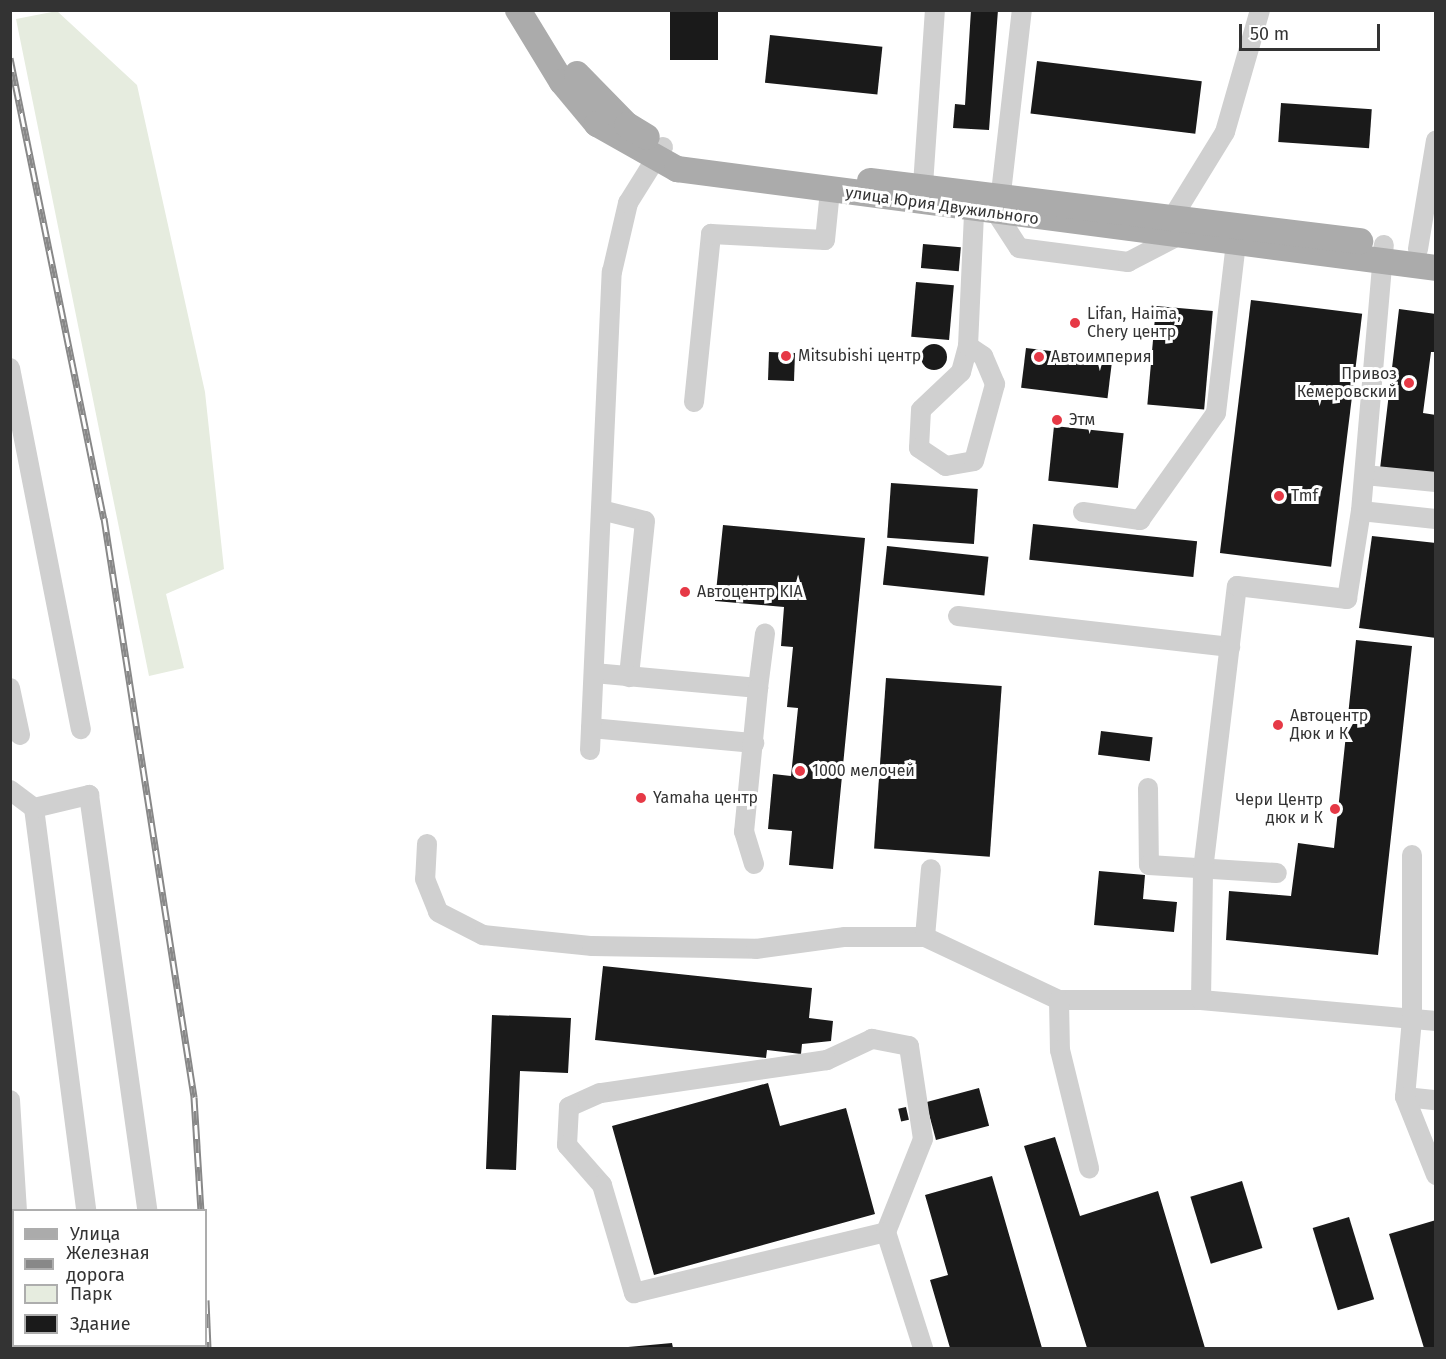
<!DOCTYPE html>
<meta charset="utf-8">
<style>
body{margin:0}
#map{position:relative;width:1446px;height:1359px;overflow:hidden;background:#fff;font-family:"Fira Sans",sans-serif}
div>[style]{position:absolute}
.green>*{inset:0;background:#e6ecdf}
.building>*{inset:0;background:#1a1a1a;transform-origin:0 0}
.round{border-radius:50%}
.minor>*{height:20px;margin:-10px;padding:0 10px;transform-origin:10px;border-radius:10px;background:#d0d0d0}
.major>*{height:26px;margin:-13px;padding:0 13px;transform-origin:13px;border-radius:13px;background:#ababab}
.rail>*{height:7px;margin-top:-3.5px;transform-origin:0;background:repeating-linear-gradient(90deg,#fff 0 14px,#888 0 28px);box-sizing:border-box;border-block:2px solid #888}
.dots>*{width:16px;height:16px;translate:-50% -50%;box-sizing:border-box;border:3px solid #fff;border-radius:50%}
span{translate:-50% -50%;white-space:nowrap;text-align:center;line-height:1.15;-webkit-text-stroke:6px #fff;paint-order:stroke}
.street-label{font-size:16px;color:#333}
.poi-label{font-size:16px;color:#333}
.left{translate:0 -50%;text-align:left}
.right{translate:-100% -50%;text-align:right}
.frame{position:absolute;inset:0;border:12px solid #333;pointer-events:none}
.legend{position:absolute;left:12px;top:1209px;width:195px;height:138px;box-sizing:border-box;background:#fff;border:2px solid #adadad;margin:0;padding:8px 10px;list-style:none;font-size:18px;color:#333}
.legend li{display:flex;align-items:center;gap:12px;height:30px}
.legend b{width:30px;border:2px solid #adadad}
.scale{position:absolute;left:1239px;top:24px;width:141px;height:27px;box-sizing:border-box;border:3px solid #333;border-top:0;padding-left:8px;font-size:18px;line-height:21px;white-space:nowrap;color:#333;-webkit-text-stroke:4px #fff;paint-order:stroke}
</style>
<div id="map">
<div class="green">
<i style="clip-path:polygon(57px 11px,137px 85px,205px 392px,224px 569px,166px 594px,184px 668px,149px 676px,16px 19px)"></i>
</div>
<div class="building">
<i style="left:670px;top:10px;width:48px;height:50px"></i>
<i style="clip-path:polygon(971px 10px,998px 10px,989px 130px,953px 128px,955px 104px,965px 105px)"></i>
<i style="left:770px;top:35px;width:113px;height:48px;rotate:6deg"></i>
<i style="left:1037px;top:61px;width:166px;height:53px;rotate:7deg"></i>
<i style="left:1281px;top:103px;width:91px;height:39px;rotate:4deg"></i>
<i style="left:923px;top:244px;width:38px;height:24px;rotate:5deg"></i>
<i style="left:916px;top:282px;width:38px;height:55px;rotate:5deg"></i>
<i style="left:1251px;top:300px;width:112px;height:255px;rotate:7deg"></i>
<i style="left:1156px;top:306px;width:57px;height:99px;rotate:5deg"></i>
<i style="clip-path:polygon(1399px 309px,1436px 314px,1436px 352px,1431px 352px,1423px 413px,1436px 415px,1436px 476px,1380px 469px)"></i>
<i class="round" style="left:921px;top:344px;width:26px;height:26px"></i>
<i style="left:1026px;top:348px;width:87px;height:40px;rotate:7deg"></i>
<i style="left:769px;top:352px;width:26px;height:28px;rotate:2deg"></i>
<i style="left:1054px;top:426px;width:70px;height:55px;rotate:6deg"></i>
<i style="left:891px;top:483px;width:87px;height:55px;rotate:4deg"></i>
<i style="left:1033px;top:524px;width:165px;height:36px;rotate:6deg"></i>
<i style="clip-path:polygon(723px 525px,865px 538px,833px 869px,789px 865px,792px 831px,768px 829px,773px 774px,791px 776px,798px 708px,787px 707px,793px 647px,781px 646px,784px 607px,715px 601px)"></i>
<i style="clip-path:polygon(1372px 536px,1436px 543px,1436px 638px,1359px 628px)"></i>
<i style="left:887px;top:546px;width:102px;height:39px;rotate:6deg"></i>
<i style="clip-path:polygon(1356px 640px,1412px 646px,1378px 955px,1226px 940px,1229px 891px,1291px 896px,1298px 843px,1334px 848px)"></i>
<i style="left:886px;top:678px;width:116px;height:171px;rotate:4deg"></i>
<i style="left:1101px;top:731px;width:52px;height:24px;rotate:7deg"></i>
<i style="clip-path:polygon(1099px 871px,1145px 875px,1143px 899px,1177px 902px,1174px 932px,1094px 925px)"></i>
<i style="clip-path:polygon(603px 966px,812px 988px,809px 1018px,833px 1021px,831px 1041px,802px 1044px,801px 1054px,767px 1050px,766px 1058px,595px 1040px)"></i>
<i style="clip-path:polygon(492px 1015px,571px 1018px,568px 1073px,520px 1071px,516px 1170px,486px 1169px)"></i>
<i style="clip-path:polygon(768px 1083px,780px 1126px,846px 1108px,875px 1214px,654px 1275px,612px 1126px)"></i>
<i style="left:979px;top:1088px;width:39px;height:55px;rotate:75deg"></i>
<i style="left:906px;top:1107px;width:13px;height:8px;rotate:77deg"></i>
<i style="clip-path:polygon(1055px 1137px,1080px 1216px,1158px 1191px,1205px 1348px,1087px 1348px,1024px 1146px)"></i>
<i style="clip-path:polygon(992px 1176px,1042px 1348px,950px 1348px,930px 1280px,948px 1275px,925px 1195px)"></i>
<i style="left:1242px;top:1181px;width:70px;height:54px;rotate:73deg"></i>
<i style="left:1349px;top:1217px;width:86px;height:38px;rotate:73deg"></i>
<i style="clip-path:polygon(1436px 1220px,1436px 1348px,1424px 1348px,1389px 1234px)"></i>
<i style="clip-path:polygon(672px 1343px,673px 1348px,628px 1348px,628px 1347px)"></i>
</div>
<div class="minor">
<i style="left:923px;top:185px;width:175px;rotate:-86.1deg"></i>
<i style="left:1001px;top:193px;width:184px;rotate:-83.5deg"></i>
<i style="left:997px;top:214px;width:40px;rotate:57.1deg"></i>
<i style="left:1019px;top:248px;width:110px;rotate:7.3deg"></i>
<i style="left:1128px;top:262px;width:56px;rotate:-27.5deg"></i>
<i style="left:1174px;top:215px;width:97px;rotate:-58.4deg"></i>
<i style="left:1225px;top:132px;width:127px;rotate:-74deg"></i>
<i style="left:1418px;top:249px;width:110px;rotate:-80.6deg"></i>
<i style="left:968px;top:346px;width:27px;rotate:105deg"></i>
<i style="left:961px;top:372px;width:55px;rotate:136.5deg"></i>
<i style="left:921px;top:410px;width:38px;rotate:93deg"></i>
<i style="left:919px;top:448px;width:32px;rotate:34deg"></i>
<i style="left:946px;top:466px;width:28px;rotate:-10deg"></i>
<i style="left:974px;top:461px;width:80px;rotate:-74.7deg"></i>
<i style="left:995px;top:384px;width:30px;rotate:-113deg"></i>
<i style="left:983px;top:356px;width:18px;rotate:-146deg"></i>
<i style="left:968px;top:346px;width:152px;rotate:-87.4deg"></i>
<i style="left:10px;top:368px;width:368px;rotate:78.9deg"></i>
<i style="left:694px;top:402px;width:169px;rotate:-84.2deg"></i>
<i style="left:711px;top:234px;width:114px;rotate:3deg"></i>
<i style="left:825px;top:240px;width:49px;rotate:-84.2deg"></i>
<i style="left:1365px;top:475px;width:71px;rotate:5.6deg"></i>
<i style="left:601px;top:510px;width:45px;rotate:14deg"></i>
<i style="left:645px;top:521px;width:157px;rotate:95.9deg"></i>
<i style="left:1361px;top:511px;width:75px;rotate:6.1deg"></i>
<i style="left:1083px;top:512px;width:58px;rotate:8deg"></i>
<i style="left:1140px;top:520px;width:131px;rotate:-54.6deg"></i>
<i style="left:1216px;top:413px;width:171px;rotate:-83.3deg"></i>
<i style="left:958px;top:616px;width:274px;rotate:6.5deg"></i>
<i style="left:594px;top:673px;width:165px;rotate:5.2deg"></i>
<i style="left:758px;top:688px;width:55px;rotate:-82.7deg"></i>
<i style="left:10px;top:688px;width:48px;rotate:78deg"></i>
<i style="left:591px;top:728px;width:164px;rotate:5.3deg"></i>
<i style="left:590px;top:750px;width:479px;rotate:-87.4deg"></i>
<i style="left:612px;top:272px;width:71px;rotate:-76.9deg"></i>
<i style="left:628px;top:203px;width:66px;rotate:-58deg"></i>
<i style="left:1148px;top:788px;width:77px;rotate:89.3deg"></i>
<i style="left:1149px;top:865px;width:128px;rotate:3.6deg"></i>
<i style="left:10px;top:790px;width:30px;rotate:37deg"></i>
<i style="left:34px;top:808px;width:405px;rotate:82.6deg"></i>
<i style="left:34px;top:808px;width:57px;rotate:-13.3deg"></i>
<i style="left:89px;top:795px;width:419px;rotate:82deg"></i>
<i style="left:427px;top:844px;width:35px;rotate:93deg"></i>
<i style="left:425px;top:879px;width:35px;rotate:68deg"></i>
<i style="left:438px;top:912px;width:51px;rotate:27.1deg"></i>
<i style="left:483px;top:935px;width:110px;rotate:5.8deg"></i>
<i style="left:592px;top:946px;width:164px;rotate:1deg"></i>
<i style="left:756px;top:949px;width:90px;rotate:-7.7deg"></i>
<i style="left:845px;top:937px;width:80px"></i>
<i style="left:925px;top:937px;width:148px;rotate:25.2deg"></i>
<i style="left:1059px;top:1000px;width:142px"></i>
<i style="left:1201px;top:1000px;width:236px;rotate:5.1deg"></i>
<i style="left:1412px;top:855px;width:164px;rotate:90deg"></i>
<i style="left:1412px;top:1019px;width:78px;rotate:95.1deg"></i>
<i style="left:1405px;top:1097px;width:31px;rotate:6deg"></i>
<i style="left:754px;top:864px;width:34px;rotate:-107deg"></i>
<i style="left:744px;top:832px;width:145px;rotate:-84.4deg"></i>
<i style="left:925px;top:937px;width:68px;rotate:-85deg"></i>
<i style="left:1059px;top:1000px;width:50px;rotate:88.9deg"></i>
<i style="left:1060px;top:1050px;width:122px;rotate:76.2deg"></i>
<i style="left:1201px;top:1000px;width:130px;rotate:-89.1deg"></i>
<i style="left:1203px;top:870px;width:286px;rotate:-83.2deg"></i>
<i style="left:1237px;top:586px;width:111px;rotate:6.7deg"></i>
<i style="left:1347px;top:599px;width:89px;rotate:-81deg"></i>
<i style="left:1361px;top:511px;width:267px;rotate:-85.1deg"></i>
<i style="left:1405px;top:1097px;width:84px;rotate:68.3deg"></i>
<i style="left:10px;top:1100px;width:110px;rotate:86.4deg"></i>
<i style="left:886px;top:1232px;width:100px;rotate:-68.3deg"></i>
<i style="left:923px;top:1139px;width:94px;rotate:-98.6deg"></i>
<i style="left:909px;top:1046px;width:38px;rotate:-169deg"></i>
<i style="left:872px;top:1039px;width:50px;rotate:155deg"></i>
<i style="left:827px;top:1060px;width:229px;rotate:171.7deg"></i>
<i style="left:600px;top:1093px;width:34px;rotate:156deg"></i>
<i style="left:569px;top:1107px;width:38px;rotate:93deg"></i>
<i style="left:567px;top:1145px;width:53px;rotate:48.8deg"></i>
<i style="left:602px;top:1185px;width:113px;rotate:73.5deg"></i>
<i style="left:634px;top:1293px;width:259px;rotate:-13.6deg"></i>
<i style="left:886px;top:1232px;width:122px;rotate:72.3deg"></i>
<i style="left:157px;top:1346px;width:2px;rotate:90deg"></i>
<i style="left:15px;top:1348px;width:2px;rotate:-90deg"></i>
<i style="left:93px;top:1348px;width:2px;rotate:-90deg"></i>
</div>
<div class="major">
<i style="left:518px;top:10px;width:84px;rotate:58.6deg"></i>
<i style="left:562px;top:82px;width:55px;rotate:50.2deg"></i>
<i style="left:597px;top:124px;width:92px;rotate:29.4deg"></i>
<i style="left:677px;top:169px;width:765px;rotate:7.43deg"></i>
<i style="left:577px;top:74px;width:71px;rotate:45.6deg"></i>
<i style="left:627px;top:125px;width:23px;rotate:31deg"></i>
<i style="left:870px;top:181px;width:494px;rotate:7deg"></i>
</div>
<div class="rail">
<i style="left:10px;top:58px;width:470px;rotate:78.5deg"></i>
<i style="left:104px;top:518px;width:586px;rotate:81.16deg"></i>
<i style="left:194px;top:1097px;width:113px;rotate:86.5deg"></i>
<i style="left:206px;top:1300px;width:48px;rotate:87.6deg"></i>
</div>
<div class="dots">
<i style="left:1075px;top:323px;background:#e63946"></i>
<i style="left:786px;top:356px;background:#e63946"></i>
<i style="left:1039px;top:357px;background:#e63946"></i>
<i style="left:1409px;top:383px;background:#e63946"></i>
<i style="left:1057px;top:420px;background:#e63946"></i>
<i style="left:1279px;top:496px;background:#e63946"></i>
<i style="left:685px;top:592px;background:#e63946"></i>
<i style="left:1278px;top:725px;background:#e63946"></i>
<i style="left:800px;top:771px;background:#e63946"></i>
<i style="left:641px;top:798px;background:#e63946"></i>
<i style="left:1335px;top:809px;background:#e63946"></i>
</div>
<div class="street-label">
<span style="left:942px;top:206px;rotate:8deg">улица Юрия Двужильного</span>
</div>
<div class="poi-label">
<span class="left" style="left:1087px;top:323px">Lifan, Haima,<br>Chery центр</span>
<span class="left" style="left:798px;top:356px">Mitsubishi центр</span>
<span class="left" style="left:1051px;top:357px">Автоимперия</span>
<span class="right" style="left:1397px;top:383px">Привоз<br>Кемеровский</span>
<span class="left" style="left:1069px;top:420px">Этм</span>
<span class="left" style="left:1291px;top:496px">Tmf</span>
<span class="left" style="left:697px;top:592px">Автоцентр KIA</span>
<span class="left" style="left:1290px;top:725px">Автоцентр<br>Дюк и К</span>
<span class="left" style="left:812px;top:771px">1000 мелочей</span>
<span class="left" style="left:653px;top:798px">Yamaha центр</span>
<span class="right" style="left:1323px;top:809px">Чери Центр<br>дюк и К</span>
</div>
<div class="frame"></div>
<ul class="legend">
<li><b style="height:8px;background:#ababab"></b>Улица</li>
<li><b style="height:8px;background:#888"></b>Железная дорога</li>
<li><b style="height:16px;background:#e6ecdf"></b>Парк</li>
<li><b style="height:16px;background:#1a1a1a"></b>Здание</li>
</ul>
<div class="scale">50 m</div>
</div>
